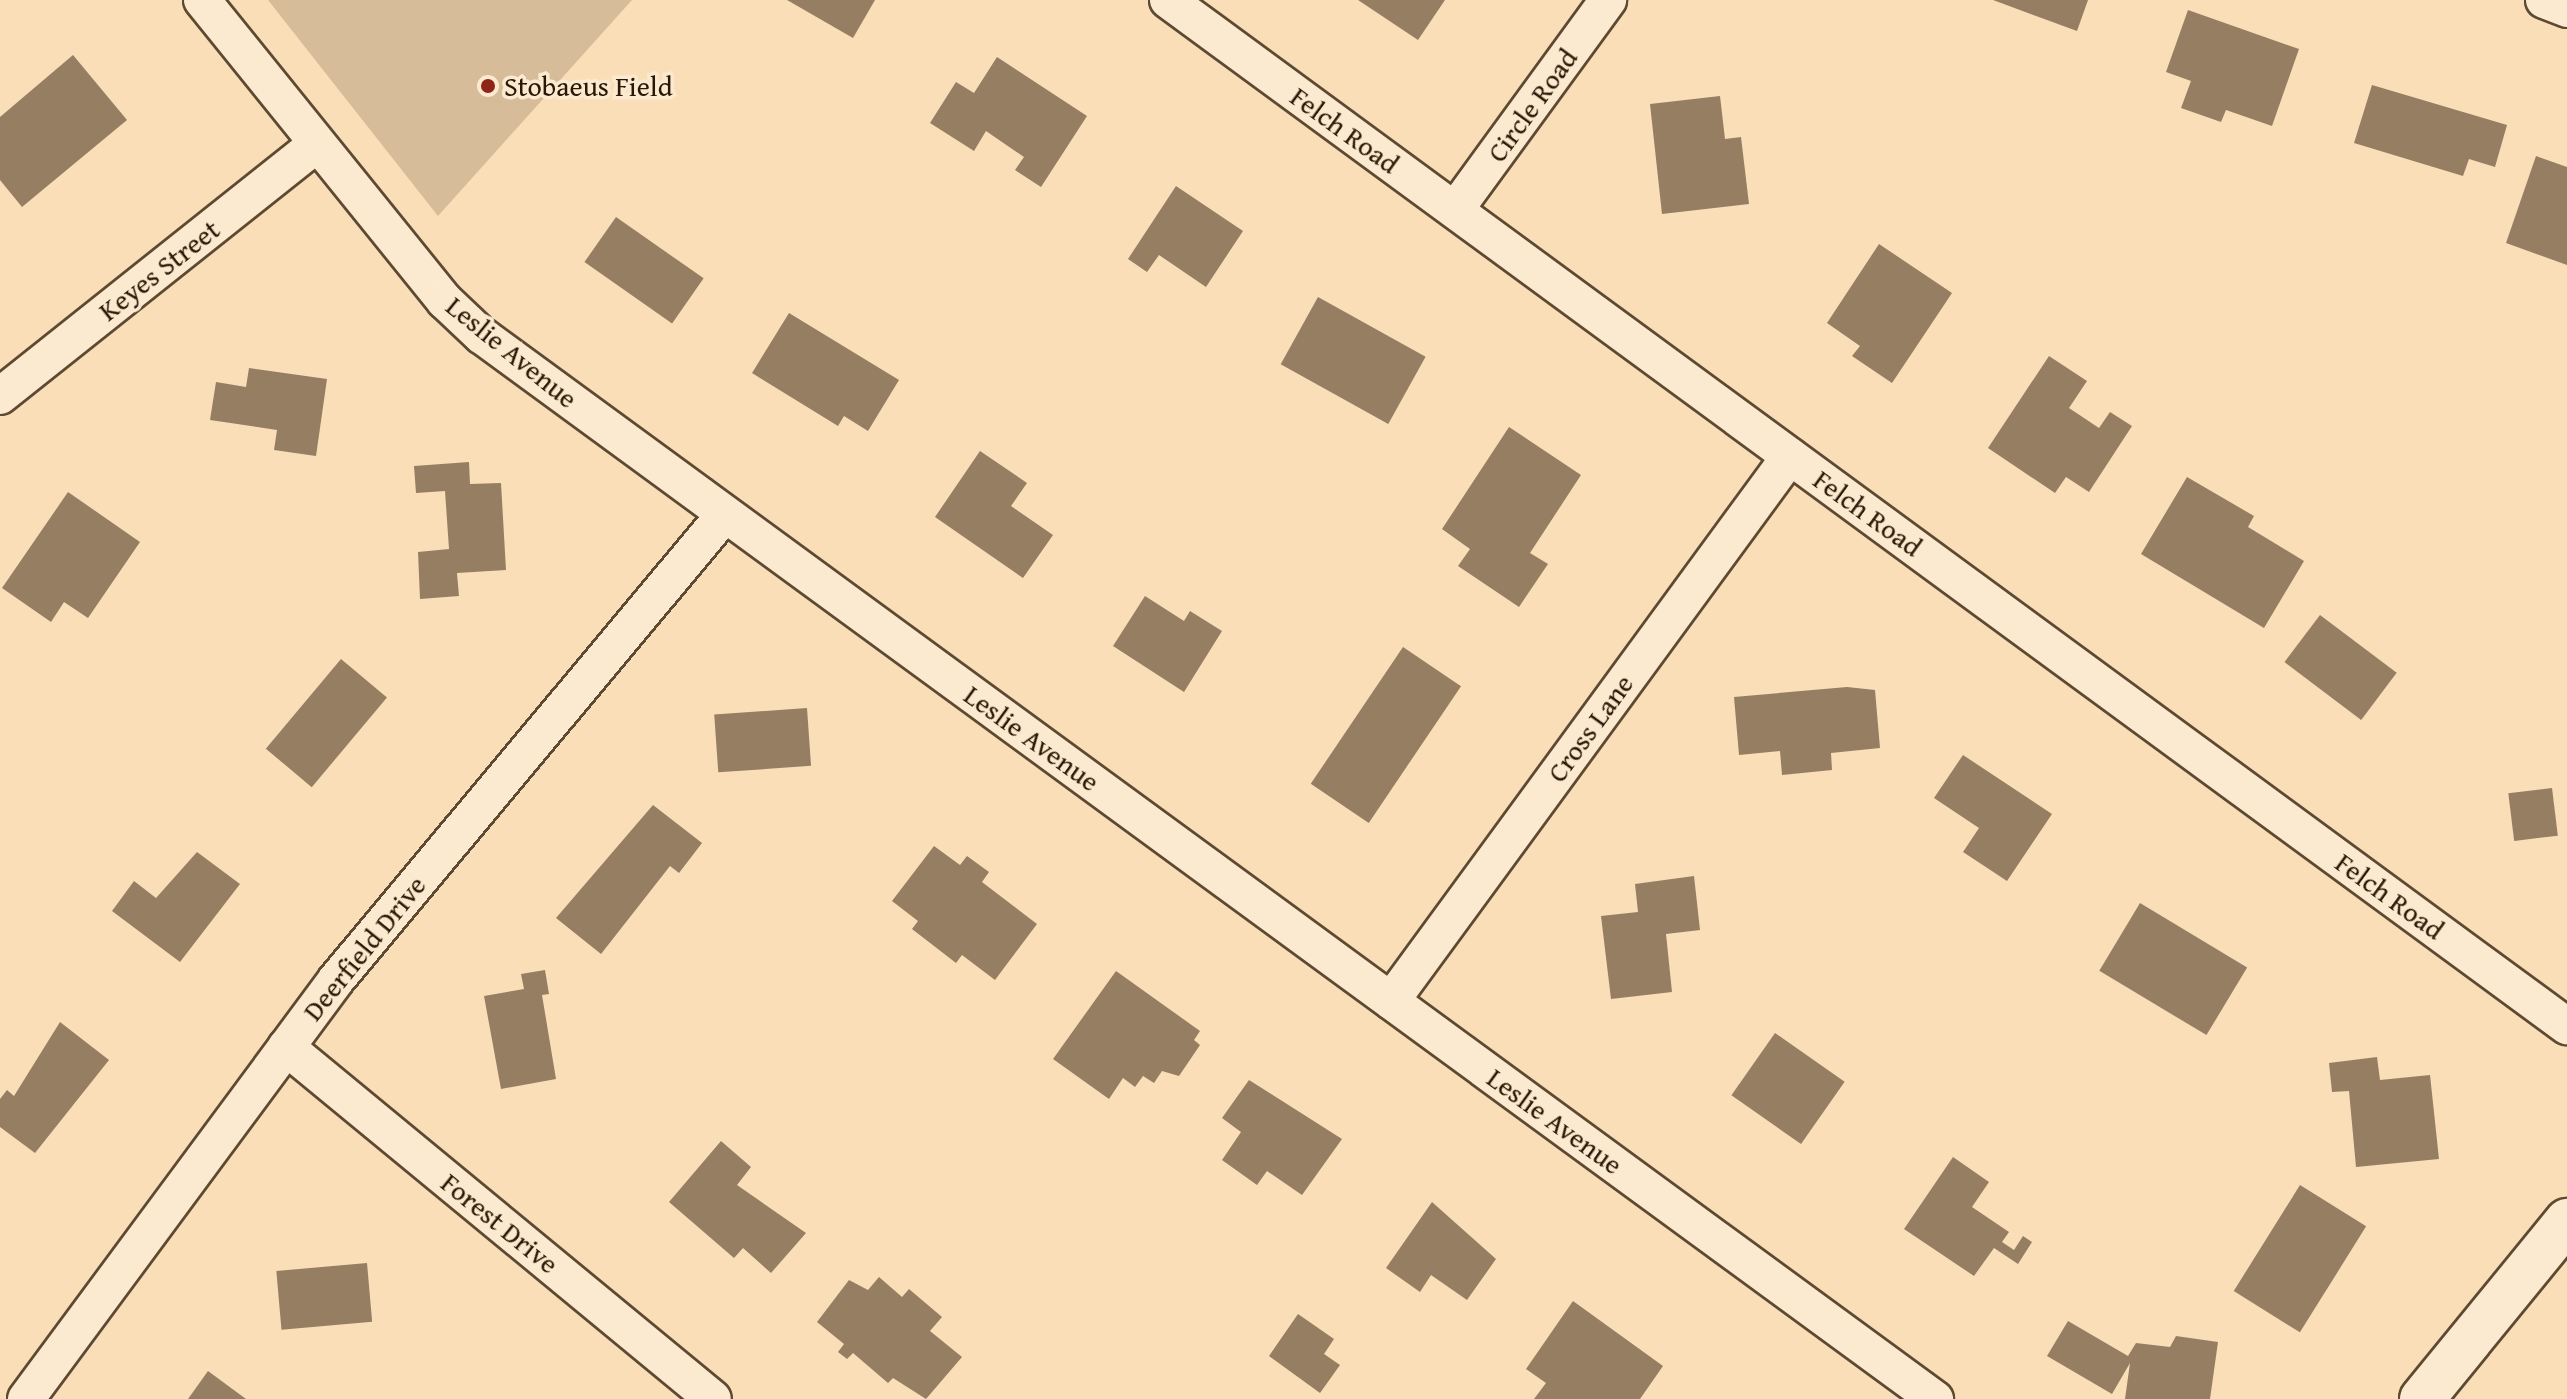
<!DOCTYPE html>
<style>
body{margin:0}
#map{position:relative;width:2567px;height:1399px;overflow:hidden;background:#f9deb7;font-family:"Gentium Book Plus",serif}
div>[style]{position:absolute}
.green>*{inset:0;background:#d6bc99}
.building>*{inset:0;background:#967e62;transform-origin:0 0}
.roads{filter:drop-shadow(2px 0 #5e4932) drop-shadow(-2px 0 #5e4932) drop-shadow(0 2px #5e4932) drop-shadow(0 -2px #5e4932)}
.street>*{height:36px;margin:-18px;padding:0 18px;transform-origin:18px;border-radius:18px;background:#fbead0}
.secondary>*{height:44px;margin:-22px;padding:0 22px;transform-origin:22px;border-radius:22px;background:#fbead0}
.dots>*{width:22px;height:22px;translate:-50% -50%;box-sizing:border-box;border:4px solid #fbead0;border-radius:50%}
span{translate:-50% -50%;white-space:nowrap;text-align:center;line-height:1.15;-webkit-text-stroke:7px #fbead0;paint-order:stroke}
.poi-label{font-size:28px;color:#2b1705}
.left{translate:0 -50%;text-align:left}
.street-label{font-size:28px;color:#2b1705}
</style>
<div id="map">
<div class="green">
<i style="clip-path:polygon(268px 0,632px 0,438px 216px)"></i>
</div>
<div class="building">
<i style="clip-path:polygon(787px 0,875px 0,853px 38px)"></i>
<i style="clip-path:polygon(1358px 0,1445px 0,1418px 40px)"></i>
<i style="clip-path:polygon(1993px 0,2088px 0,2077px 31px)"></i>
<i style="clip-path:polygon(2188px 10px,2299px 49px,2272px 126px,2226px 110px,2221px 122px,2181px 108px,2191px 81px,2166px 72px)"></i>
<i style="clip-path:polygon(73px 55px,127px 120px,22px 207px,0 180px,0 117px)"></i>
<i style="clip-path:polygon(997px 57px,1087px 116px,1041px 187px,1015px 170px,1024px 157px,986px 131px,974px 151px,930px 123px,956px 82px,974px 93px)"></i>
<i style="clip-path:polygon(2372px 85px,2507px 125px,2495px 167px,2469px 159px,2463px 176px,2354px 143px)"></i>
<i style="clip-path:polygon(1720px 96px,1725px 139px,1741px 137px,1749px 204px,1662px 214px,1650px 104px)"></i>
<i style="clip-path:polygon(2536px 156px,2567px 167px,2567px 265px,2506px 243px)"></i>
<i style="clip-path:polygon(1176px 186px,1243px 231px,1206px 287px,1159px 255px,1147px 272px,1128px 259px)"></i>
<i style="left:616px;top:217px;width:107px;height:55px;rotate:35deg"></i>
<i style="clip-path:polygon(1879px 244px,1952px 293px,1892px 383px,1852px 356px,1860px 346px,1827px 323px)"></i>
<i style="left:1318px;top:297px;width:123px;height:77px;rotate:29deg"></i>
<i style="clip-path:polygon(789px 313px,899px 380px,868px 431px,844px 416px,838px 426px,752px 373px)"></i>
<i style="clip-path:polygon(2049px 356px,2087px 381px,2069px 408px,2099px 428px,2110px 412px,2132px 426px,2089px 492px,2066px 477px,2055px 493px,1988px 448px)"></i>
<i style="clip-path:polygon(249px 368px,327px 379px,316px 456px,274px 450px,277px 430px,210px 420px,216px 382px,246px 387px)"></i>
<i style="clip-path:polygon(1509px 427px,1581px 475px,1530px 553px,1548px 564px,1519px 607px,1458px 566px,1470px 549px,1442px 529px)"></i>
<i style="clip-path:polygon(980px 451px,1027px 483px,1011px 506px,1053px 535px,1023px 578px,935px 517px)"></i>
<i style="clip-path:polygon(469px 462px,470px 484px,501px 483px,506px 570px,457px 573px,459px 596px,420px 599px,418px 552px,449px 549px,445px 491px,416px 493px,414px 466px)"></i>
<i style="clip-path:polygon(2187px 477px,2254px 516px,2248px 527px,2304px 561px,2264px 628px,2141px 554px)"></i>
<i style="clip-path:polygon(68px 492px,140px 542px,88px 618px,64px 602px,51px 622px,2px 588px)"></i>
<i style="clip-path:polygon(1145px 596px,1184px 621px,1190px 611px,1222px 631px,1184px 692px,1113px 646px)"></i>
<i style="left:2320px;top:615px;width:96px;height:59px;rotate:37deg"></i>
<i style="left:1403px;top:647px;width:70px;height:165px;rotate:34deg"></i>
<i style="left:341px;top:659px;width:60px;height:117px;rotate:40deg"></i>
<i style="clip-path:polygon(1847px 687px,1875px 690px,1880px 748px,1831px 753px,1832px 770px,1782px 775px,1780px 751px,1739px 755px,1734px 697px)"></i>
<i style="left:807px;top:708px;width:58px;height:93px;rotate:86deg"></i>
<i style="clip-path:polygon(1963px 755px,2052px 814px,2007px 881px,1963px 852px,1979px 828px,1934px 798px)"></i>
<i style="left:2552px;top:788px;width:48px;height:44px;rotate:83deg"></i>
<i style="clip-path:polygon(653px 805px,702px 843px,679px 873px,670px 866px,601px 954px,556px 918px)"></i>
<i style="clip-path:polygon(934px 846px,960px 865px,967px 856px,989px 872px,982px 882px,1037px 924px,995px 980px,962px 955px,956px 963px,912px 929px,918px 921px,892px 901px)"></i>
<i style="clip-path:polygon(197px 852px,240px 884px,180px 962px,112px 911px,134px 881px,156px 898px)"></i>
<i style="clip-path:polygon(1694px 876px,1700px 930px,1666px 934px,1672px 992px,1611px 999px,1601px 916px,1638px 912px,1635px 884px)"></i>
<i style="left:2140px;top:903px;width:125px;height:79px;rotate:31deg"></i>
<i style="clip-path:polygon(545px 970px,549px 994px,542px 995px,556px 1079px,501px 1089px,484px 996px,524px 989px,521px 974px)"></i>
<i style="clip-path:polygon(1116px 971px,1200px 1031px,1194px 1040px,1200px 1045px,1179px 1076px,1162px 1071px,1154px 1083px,1143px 1076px,1135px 1087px,1123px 1078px,1109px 1099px,1053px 1059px)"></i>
<i style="clip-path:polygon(60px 1022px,109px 1060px,35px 1153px,0 1127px,0 1099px,7px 1090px,14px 1096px)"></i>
<i style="left:1775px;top:1033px;width:85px;height:76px;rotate:35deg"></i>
<i style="clip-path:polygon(2377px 1057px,2380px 1080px,2430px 1075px,2439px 1159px,2356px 1167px,2349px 1091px,2332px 1092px,2329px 1063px)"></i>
<i style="clip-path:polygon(1249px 1080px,1342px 1139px,1302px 1195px,1267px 1171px,1257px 1185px,1222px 1160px,1241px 1132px,1222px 1118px)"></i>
<i style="clip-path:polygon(721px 1141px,751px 1167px,737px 1185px,806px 1233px,771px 1273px,743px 1248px,734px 1258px,669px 1202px)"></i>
<i style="clip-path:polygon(1953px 1157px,1989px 1182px,1972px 1207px,2009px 1232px,2002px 1242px,2014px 1250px,2023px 1236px,2032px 1242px,2018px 1264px,1994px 1248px,1974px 1276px,1904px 1229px)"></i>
<i style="left:2300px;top:1185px;width:78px;height:125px;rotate:32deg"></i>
<i style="clip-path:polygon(1432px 1202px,1496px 1259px,1467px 1300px,1431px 1275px,1420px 1292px,1386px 1268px)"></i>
<i style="left:367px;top:1263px;width:59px;height:91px;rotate:85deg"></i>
<i style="clip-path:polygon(879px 1277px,902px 1297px,909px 1289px,942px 1317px,930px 1331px,962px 1357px,926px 1399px,893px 1378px,888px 1383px,853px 1353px,847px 1359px,838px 1352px,844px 1344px,817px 1322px,849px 1280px,868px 1290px)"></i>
<i style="clip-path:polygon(1573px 1301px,1663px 1366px,1640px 1399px,1534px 1399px,1546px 1383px,1526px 1369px)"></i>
<i style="clip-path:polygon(1298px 1314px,1334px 1339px,1324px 1354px,1340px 1365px,1320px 1393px,1269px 1356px)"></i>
<i style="clip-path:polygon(2068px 1321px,2128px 1356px,2136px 1343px,2170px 1347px,2176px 1336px,2218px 1342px,2210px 1399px,2125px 1399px,2130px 1363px,2112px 1394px,2047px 1356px)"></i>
<i style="clip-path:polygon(208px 1371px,246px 1399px,188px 1399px)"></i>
</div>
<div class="roads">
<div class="street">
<i style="left:202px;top:0;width:387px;rotate:51.1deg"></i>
<i style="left:445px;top:301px;width:50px;rotate:43.4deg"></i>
<i style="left:481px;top:335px;width:1802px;rotate:36.2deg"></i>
<i style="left:1168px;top:0;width:1735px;rotate:36.26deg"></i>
<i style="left:2544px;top:0;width:25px;rotate:21deg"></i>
<i style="left:1455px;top:210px;width:260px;rotate:-53.9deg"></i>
<i style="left:0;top:396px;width:405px;rotate:-38.5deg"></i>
<i style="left:1391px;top:1001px;width:675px;rotate:-53.79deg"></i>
<i style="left:286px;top:1047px;width:553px;rotate:39.5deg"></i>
<i style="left:26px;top:1399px;width:521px;rotate:-53.5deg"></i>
<i style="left:336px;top:980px;width:607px;rotate:-50.15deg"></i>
</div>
<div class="secondary">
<i style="left:2422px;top:1399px;width:230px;rotate:-50.8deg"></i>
</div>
</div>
<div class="dots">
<i style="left:488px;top:86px;background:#8f2418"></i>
</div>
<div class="poi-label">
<span class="left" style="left:504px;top:86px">Stobaeus Field</span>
</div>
<div class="street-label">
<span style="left:1532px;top:105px;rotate:-54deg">Circle Road</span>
<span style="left:1345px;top:130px;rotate:36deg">Felch Road</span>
<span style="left:159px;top:270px;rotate:-38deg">Keyes Street</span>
<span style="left:512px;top:352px;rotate:39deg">Leslie Avenue</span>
<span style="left:1868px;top:513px;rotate:36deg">Felch Road</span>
<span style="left:1590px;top:728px;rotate:-54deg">Cross Lane</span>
<span style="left:1032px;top:738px;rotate:36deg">Leslie Avenue</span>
<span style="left:2390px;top:896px;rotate:36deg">Felch Road</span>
<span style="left:364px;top:948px;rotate:-51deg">Deerfield Drive</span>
<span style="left:1555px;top:1121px;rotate:36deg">Leslie Avenue</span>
<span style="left:500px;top:1223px;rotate:39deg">Forest Drive</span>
</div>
</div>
